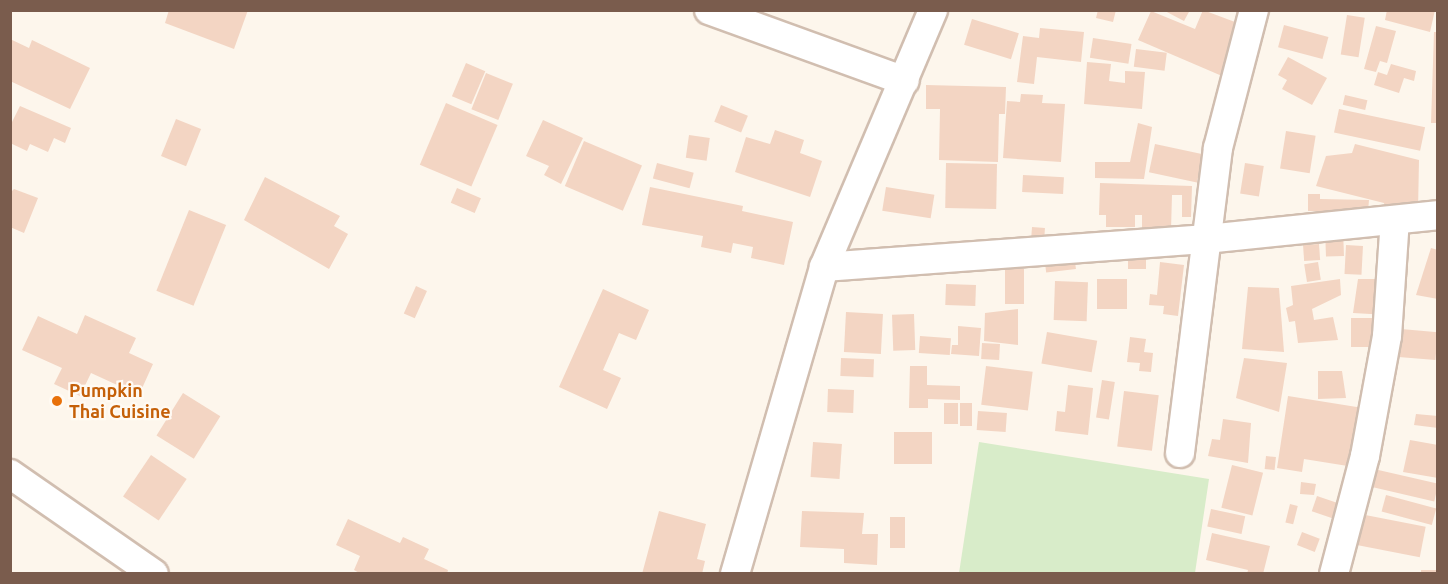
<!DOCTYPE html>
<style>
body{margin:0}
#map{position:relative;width:1448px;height:584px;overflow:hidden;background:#fdf6ec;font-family:Ubuntu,sans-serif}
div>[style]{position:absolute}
.green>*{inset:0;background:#d8ecc9}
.building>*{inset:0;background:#f3d5c3;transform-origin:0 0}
.roads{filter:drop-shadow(2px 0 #d1beb0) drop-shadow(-2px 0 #d1beb0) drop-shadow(0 2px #d1beb0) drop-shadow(0 -2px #d1beb0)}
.minor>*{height:28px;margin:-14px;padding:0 14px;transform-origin:14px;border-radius:14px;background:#fff}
.dots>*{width:16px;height:16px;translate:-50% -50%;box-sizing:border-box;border:3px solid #fffaf3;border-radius:50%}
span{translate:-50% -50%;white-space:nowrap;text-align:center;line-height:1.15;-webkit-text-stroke:4.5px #fffaf3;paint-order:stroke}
.food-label{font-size:18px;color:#c56008;font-weight:700}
.left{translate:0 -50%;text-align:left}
.frame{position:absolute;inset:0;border:12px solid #7a5c4d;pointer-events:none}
</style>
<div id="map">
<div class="green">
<i style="clip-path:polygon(979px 442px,1209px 479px,1195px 573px,959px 573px)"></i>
</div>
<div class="building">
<i style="clip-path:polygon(169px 10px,248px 10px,234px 49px,165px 23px)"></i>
<i style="clip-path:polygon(1098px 10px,1116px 10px,1113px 22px,1096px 18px)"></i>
<i style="clip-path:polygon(1163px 10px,1190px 10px,1184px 21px)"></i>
<i style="clip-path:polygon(1203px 10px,1243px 25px,1222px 76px,1138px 40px,1151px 11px,1195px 29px)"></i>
<i style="clip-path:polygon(1387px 10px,1435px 10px,1430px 32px,1385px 20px)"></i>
<i style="left:1347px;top:15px;width:18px;height:40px;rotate:9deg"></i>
<i style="left:972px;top:19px;width:49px;height:27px;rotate:17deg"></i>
<i style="left:1284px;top:25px;width:46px;height:23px;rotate:15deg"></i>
<i style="clip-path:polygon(1376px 26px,1396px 31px,1387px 63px,1380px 61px,1376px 72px,1364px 69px)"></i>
<i style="clip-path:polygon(1040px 28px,1084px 32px,1081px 62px,1037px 57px,1034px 84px,1017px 82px,1023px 36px,1039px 38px)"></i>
<i style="clip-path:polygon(1434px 32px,1438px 32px,1438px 123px,1431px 123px)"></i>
<i style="left:1093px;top:38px;width:39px;height:20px;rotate:9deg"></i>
<i style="clip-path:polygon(10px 39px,29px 48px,32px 40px,90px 68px,70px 109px,10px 81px)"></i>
<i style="left:1136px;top:49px;width:31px;height:18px;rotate:7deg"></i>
<i style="clip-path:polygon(1288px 57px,1327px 78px,1312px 105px,1282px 89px,1287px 80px,1278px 75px)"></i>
<i style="clip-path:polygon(1087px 62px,1111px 64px,1109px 81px,1125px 83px,1125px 71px,1145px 72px,1142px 109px,1084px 104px)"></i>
<i style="left:466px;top:63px;width:21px;height:36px;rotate:23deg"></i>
<i style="clip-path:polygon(1391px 64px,1416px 71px,1414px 81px,1404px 78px,1399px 93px,1374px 85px,1378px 72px,1387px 75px)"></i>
<i style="left:486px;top:73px;width:29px;height:39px;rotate:22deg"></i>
<i style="clip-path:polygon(926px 85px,1006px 87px,1005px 114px,999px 114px,998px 162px,939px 160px,940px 109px,926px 109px)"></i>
<i style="clip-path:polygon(1021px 94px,1043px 95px,1042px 103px,1065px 104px,1061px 162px,1003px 158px,1007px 101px,1020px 102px)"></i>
<i style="left:1345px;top:95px;width:23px;height:10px;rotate:13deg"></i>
<i style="left:446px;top:103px;width:56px;height:67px;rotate:23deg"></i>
<i style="left:721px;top:105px;width:29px;height:18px;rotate:22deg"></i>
<i style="clip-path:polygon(20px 106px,71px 128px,65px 143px,54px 138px,48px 152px,30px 144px,27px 151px,10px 143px,10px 126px)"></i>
<i style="left:1339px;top:109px;width:88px;height:24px;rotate:12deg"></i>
<i style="left:176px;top:119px;width:27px;height:40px;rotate:22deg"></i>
<i style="clip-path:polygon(543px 120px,583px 138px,561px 184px,544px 175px,549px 166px,526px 156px)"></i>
<i style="clip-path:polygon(1138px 123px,1152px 127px,1144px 179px,1095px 178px,1095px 162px,1130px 162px)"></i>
<i style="clip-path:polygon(775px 130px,804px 140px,800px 153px,822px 161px,810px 197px,735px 172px,746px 137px,770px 144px)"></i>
<i style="left:1286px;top:131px;width:30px;height:38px;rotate:9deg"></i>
<i style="left:689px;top:135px;width:21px;height:23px;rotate:8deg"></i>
<i style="left:584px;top:141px;width:63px;height:49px;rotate:23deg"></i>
<i style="left:1155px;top:144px;width:49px;height:29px;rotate:12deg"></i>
<i style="clip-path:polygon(1355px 144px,1419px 160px,1418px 211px,1386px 213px,1384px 203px,1316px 186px,1326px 156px,1352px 153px)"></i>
<i style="left:657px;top:163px;width:38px;height:16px;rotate:15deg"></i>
<i style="left:946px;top:163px;width:51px;height:45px;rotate:1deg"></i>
<i style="left:1245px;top:163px;width:19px;height:31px;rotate:9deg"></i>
<i style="left:1023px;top:175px;width:41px;height:17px;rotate:3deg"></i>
<i style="clip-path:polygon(265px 177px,340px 216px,334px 226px,348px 234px,329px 269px,244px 220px)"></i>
<i style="clip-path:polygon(1100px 183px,1192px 186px,1191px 217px,1182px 217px,1182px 195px,1172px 195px,1171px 230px,1142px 229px,1142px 215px,1135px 215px,1135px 227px,1106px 227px,1106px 215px,1099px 215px)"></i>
<i style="clip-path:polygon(650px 187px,743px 206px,742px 211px,793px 222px,784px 265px,751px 258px,753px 247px,733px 243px,731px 253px,701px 247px,703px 236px,642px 225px)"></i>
<i style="left:886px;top:187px;width:49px;height:24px;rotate:9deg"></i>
<i style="left:457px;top:188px;width:26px;height:16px;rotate:23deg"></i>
<i style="clip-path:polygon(14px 189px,38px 198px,24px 233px,10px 227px,10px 193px)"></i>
<i style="clip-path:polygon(1308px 194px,1320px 194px,1320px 199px,1369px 200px,1368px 212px,1308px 211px)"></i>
<i style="left:189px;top:210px;width:40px;height:87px;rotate:22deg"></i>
<i style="left:1032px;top:227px;width:13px;height:13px;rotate:4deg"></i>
<i style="left:1343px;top:228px;width:28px;height:18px;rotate:88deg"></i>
<i style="left:1319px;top:244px;width:16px;height:16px;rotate:86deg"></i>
<i style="left:1346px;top:245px;width:17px;height:29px;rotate:3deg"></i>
<i style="clip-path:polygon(1431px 248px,1438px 250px,1438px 299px,1416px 295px)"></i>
<i style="left:1128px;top:251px;width:18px;height:18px"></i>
<i style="left:1074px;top:253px;width:16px;height:30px;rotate:83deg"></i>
<i style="clip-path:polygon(1160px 262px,1184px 265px,1178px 316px,1163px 314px,1164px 306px,1149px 305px,1150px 294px,1157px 295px)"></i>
<i style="left:1318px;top:262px;width:18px;height:14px;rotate:81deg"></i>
<i style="left:1005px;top:269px;width:19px;height:35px"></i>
<i style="left:1097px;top:279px;width:30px;height:30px"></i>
<i style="clip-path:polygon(1340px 279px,1341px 295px,1312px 309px,1314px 320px,1333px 317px,1338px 340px,1298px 343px,1295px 321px,1289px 322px,1286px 308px,1293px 305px,1291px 286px)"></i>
<i style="clip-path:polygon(1358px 279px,1381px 279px,1388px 315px,1353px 313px)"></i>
<i style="left:1055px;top:281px;width:33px;height:39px;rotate:2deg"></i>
<i style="left:946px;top:284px;width:30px;height:21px;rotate:2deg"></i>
<i style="left:416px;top:286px;width:12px;height:30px;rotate:24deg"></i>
<i style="clip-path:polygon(1248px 287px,1279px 288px,1284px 352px,1242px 349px)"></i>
<i style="clip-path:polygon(603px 289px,649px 310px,636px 340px,619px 333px,603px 370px,621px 378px,607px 409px,559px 387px)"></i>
<i style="clip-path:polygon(1018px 309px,1018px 345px,984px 341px,985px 313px)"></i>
<i style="left:846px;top:312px;width:37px;height:40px;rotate:3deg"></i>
<i style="left:914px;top:314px;width:36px;height:22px;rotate:88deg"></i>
<i style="clip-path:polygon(85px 315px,136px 338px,129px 353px,153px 364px,139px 395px,91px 373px,80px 396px,54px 384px,62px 368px,22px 350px,38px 316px,77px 334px)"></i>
<i style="left:1351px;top:318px;width:33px;height:29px"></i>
<i style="clip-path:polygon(958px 326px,981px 328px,979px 356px,951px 354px,952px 345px,958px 345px)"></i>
<i style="left:1401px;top:329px;width:37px;height:28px;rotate:5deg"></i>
<i style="left:1047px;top:332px;width:51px;height:32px;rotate:10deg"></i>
<i style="left:920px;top:336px;width:31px;height:17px;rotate:4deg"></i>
<i style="clip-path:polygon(1130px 337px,1146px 339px,1144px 352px,1153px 353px,1151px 372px,1139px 371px,1140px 363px,1127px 362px)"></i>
<i style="left:982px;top:343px;width:18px;height:16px;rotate:3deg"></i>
<i style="left:841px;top:358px;width:33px;height:18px;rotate:2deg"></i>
<i style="clip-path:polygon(1244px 358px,1287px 363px,1279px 412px,1236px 398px)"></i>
<i style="clip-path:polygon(910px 366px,927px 366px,927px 385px,960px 386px,960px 400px,928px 399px,928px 408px,909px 408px)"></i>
<i style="left:986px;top:366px;width:47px;height:39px;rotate:7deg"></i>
<i style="clip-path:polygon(1318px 371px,1342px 371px,1346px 398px,1318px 399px)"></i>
<i style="left:1102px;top:380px;width:13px;height:38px;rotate:9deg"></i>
<i style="clip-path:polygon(1068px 385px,1093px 388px,1088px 435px,1055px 431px,1057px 411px,1065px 412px)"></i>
<i style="left:828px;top:389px;width:26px;height:23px;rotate:2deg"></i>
<i style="left:1124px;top:391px;width:35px;height:56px;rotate:7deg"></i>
<i style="left:183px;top:393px;width:44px;height:50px;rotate:32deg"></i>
<i style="clip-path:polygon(1288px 396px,1363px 408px,1354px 467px,1304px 459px,1302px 472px,1277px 468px)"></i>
<i style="left:944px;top:403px;width:14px;height:21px"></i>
<i style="left:960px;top:403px;width:12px;height:23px"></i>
<i style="left:978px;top:411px;width:29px;height:19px;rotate:4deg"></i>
<i style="clip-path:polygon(1416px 414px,1438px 416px,1438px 428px,1414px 425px)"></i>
<i style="clip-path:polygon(1223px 419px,1251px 423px,1248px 463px,1208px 456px,1212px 439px,1220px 440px)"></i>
<i style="left:894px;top:432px;width:38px;height:32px"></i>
<i style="clip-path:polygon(1410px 440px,1438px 445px,1438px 478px,1403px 472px)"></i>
<i style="left:813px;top:442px;width:29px;height:35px;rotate:4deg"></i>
<i style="left:151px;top:455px;width:43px;height:50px;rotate:34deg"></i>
<i style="left:1266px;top:456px;width:10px;height:13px;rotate:6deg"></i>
<i style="left:1232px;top:465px;width:32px;height:44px;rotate:14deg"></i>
<i style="left:1374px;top:469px;width:66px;height:18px;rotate:13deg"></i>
<i style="clip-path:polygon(1301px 482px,1316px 484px,1314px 495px,1300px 494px)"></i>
<i style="left:1386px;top:495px;width:52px;height:17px;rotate:15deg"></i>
<i style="left:1317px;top:496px;width:28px;height:16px;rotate:19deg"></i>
<i style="left:1290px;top:504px;width:8px;height:19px;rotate:14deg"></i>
<i style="left:1211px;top:509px;width:35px;height:18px;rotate:12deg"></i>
<i style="clip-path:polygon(659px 511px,706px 524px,697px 559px,705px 561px,702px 574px,642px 574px)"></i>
<i style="clip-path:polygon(802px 511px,864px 513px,862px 534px,878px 534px,877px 565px,844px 563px,844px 549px,800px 547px)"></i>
<i style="left:1355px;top:513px;width:72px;height:31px;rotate:11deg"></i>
<i style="left:890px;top:517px;width:15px;height:31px"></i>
<i style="clip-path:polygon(348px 519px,400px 543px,403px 537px,429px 549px,424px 559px,448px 570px,447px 574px,361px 574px,354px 570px,360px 556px,336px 545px)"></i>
<i style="left:1302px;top:532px;width:19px;height:14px;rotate:21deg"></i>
<i style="clip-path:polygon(1212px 533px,1270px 546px,1263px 574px,1247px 574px,1248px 570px,1206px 560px)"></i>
<i style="left:1421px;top:570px;width:17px;height:4px"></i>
</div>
<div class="roads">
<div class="minor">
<i style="left:709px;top:10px;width:208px;rotate:19.9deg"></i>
<i style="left:824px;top:267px;width:384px;rotate:-4.2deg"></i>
<i style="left:1207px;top:239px;width:232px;rotate:-5.9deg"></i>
<i style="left:1180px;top:453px;width:307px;rotate:-82.9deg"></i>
<i style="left:1218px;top:148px;width:143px;rotate:-75.4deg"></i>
<i style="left:10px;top:474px;width:175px;rotate:34.8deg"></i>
<i style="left:735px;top:574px;width:320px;rotate:-73.8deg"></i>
<i style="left:824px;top:267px;width:279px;rotate:-67deg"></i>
<i style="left:1334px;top:574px;width:122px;rotate:-75.3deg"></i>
<i style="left:1365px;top:456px;width:122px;rotate:-79.6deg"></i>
<i style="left:1387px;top:336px;width:116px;rotate:-86.1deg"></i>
</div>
</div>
<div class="dots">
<i style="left:57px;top:401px;background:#e8710a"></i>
</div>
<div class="food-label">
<span class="left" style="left:69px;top:401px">Pumpkin<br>Thai Cuisine</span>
</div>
<div class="frame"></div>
</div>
